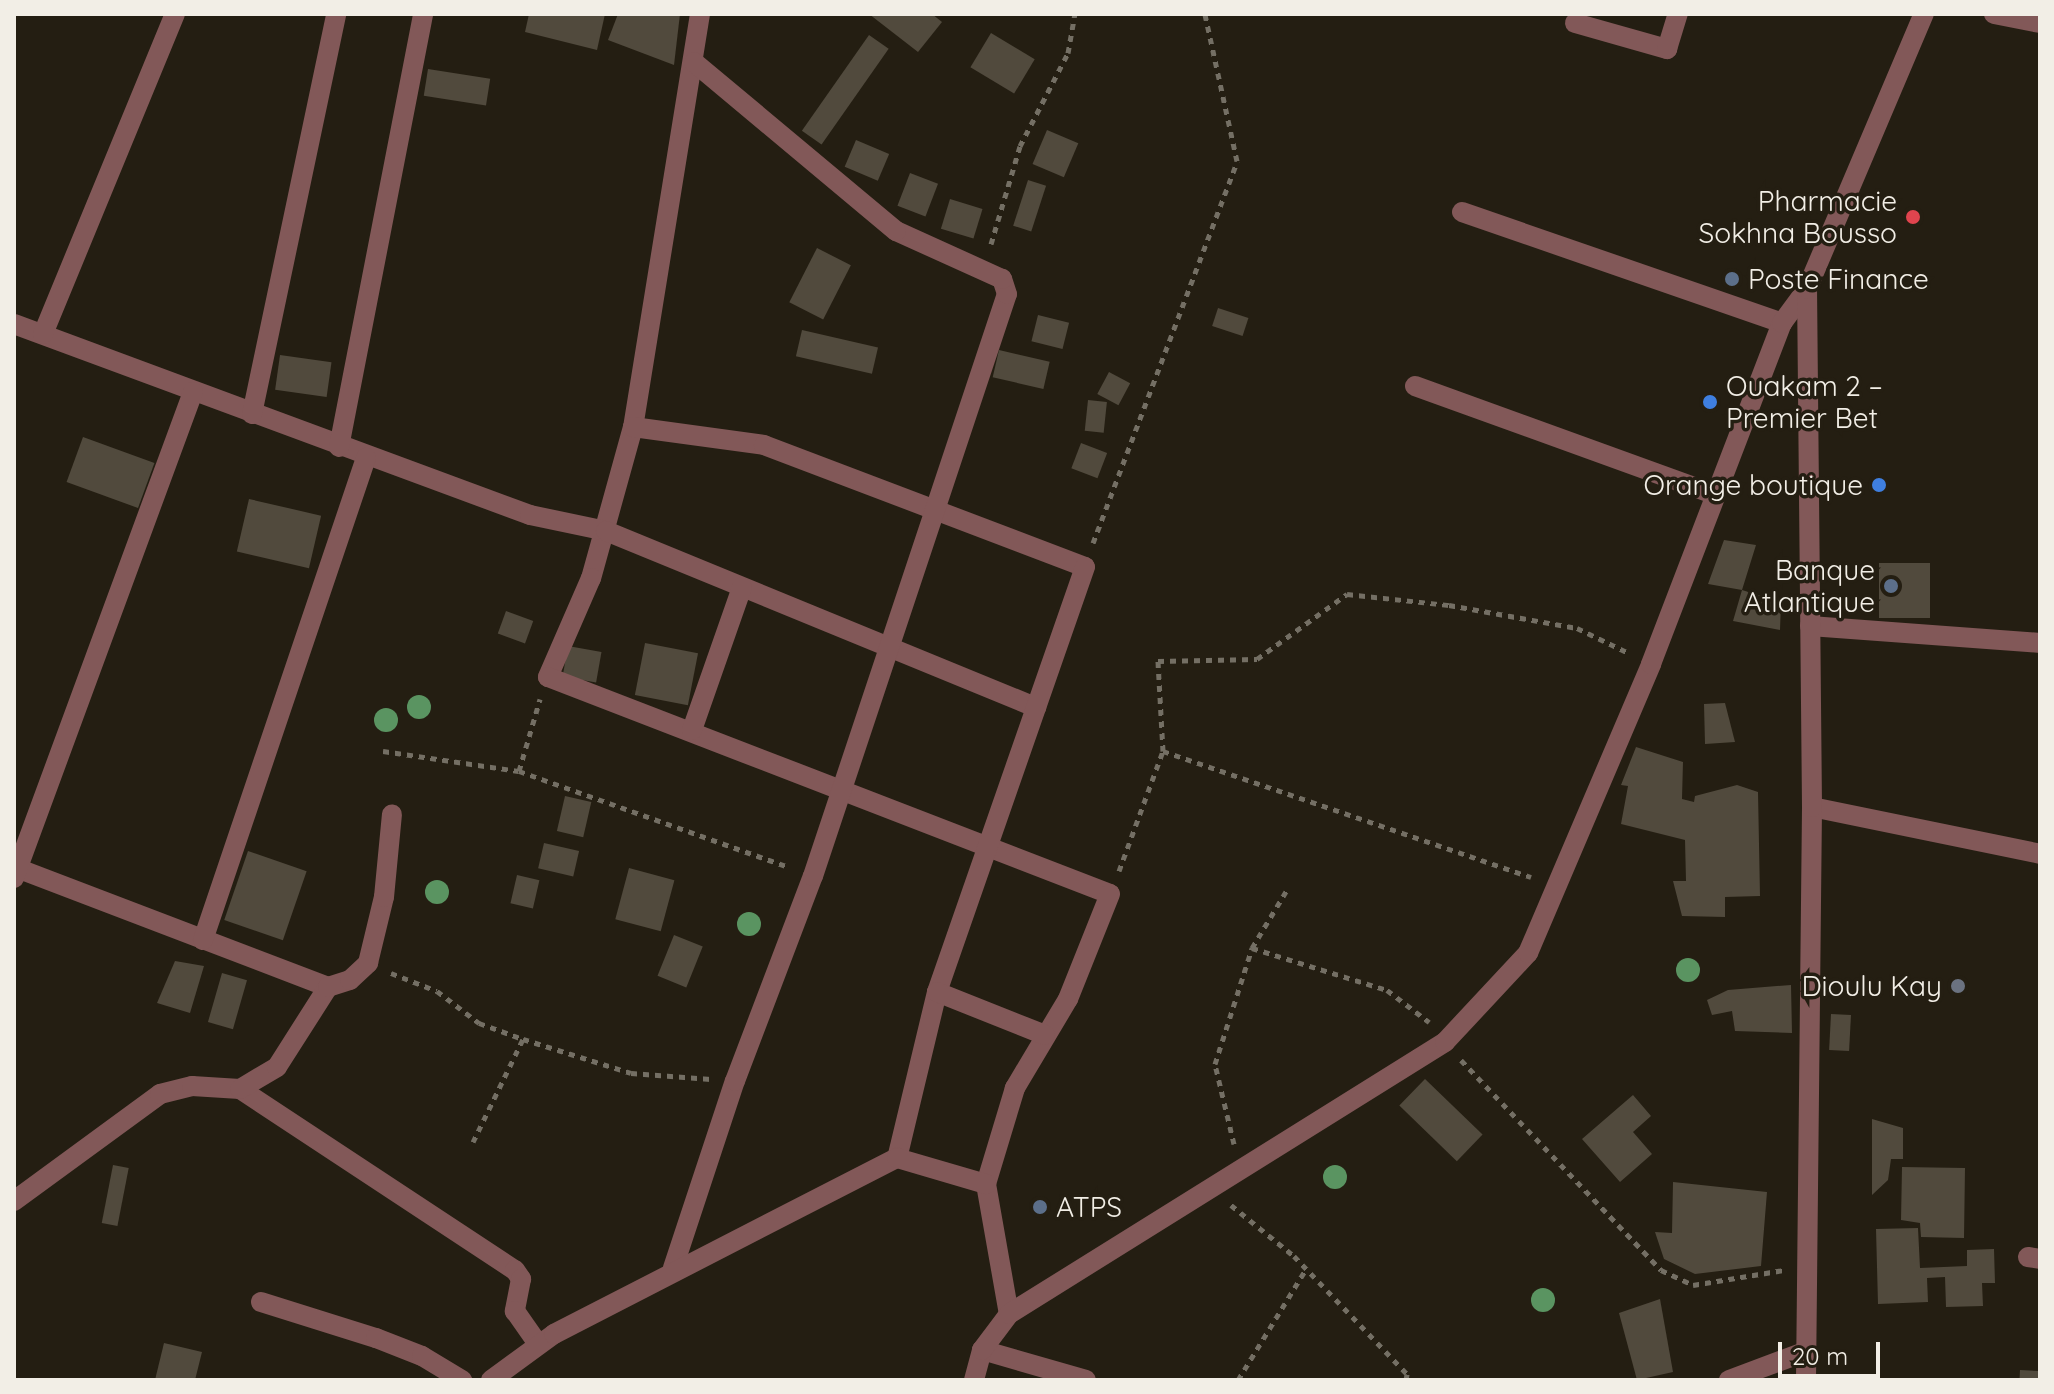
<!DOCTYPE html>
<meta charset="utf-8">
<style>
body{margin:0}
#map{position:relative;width:2054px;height:1394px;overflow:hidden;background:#241e12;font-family:Quicksand,sans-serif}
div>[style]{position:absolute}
.building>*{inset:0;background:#514a3d;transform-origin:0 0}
.path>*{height:5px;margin-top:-2.5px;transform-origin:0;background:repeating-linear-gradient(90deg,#746f64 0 6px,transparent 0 12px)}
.minor>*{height:20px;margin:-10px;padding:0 10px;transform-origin:10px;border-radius:10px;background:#825858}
.tertiary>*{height:20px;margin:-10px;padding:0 10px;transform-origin:10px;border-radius:10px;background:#825858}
.trees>*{width:24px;height:24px;margin:-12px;border-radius:50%;background:#5a9461}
.dots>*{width:22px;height:22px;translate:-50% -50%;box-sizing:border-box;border:4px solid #241e12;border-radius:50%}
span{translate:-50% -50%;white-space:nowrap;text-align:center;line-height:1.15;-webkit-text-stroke:7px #241e12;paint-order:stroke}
.poi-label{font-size:28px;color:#f2eee6}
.right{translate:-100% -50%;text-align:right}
.left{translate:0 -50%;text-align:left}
.frame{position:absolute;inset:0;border:16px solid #f2eee6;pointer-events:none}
.scale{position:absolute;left:1778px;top:1342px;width:102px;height:36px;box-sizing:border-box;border:4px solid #f2eee6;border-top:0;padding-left:10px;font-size:24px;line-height:28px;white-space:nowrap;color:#f2eee6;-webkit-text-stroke:6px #241e12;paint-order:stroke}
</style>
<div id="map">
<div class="building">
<i style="clip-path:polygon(529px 14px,605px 14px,597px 50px,525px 32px)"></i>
<i style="clip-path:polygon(618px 14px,680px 14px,674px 65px,608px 40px)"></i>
<i style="clip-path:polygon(869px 14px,932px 14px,942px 22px,918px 52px)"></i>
<i style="left:991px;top:33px;width:51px;height:40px;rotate:31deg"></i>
<i style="left:869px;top:35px;width:24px;height:117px;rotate:35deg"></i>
<i style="left:428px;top:69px;width:63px;height:27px;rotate:9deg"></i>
<i style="left:1047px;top:130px;width:34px;height:37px;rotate:23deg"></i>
<i style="left:856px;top:140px;width:36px;height:29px;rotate:23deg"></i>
<i style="left:910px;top:173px;width:30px;height:35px;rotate:21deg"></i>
<i style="left:1028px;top:180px;width:19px;height:48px;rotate:18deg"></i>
<i style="left:950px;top:199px;width:34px;height:31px;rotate:17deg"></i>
<i style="left:817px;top:248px;width:38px;height:61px;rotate:27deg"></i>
<i style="left:1218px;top:308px;width:32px;height:19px;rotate:18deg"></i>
<i style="left:1038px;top:315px;width:32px;height:27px;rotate:14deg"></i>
<i style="left:802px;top:330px;width:78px;height:27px;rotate:13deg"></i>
<i style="left:999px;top:350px;width:52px;height:28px;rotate:13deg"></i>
<i style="left:280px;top:355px;width:52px;height:35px;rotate:8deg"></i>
<i style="left:1109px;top:372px;width:24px;height:25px;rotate:28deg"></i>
<i style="left:1088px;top:400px;width:19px;height:31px;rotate:6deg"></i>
<i style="left:83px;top:437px;width:76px;height:48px;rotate:20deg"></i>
<i style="left:1081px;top:443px;width:28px;height:27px;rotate:21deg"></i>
<i style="left:249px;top:499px;width:74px;height:54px;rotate:13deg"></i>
<i style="clip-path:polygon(1724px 540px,1756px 545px,1742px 590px,1781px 602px,1780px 630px,1733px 621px,1742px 590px,1708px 584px)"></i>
<i style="left:1879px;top:563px;width:51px;height:55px"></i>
<i style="left:506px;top:611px;width:29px;height:24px;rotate:20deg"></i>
<i style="left:645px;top:643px;width:54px;height:53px;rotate:11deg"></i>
<i style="left:568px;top:646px;width:34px;height:31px;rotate:10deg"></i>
<i style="clip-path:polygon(1725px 703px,1735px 742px,1705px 744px,1704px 704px)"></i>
<i style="clip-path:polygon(1636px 747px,1683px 762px,1682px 799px,1694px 802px,1695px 796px,1737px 785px,1758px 792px,1760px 896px,1725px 897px,1725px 917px,1682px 916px,1673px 881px,1686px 881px,1685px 840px,1621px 824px,1628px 786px,1621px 785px)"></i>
<i style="left:565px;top:796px;width:27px;height:36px;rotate:13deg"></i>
<i style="left:544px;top:843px;width:36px;height:26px;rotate:13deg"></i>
<i style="left:248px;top:851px;width:62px;height:73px;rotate:19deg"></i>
<i style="left:629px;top:868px;width:47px;height:53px;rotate:15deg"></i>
<i style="left:517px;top:875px;width:23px;height:29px;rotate:13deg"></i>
<i style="left:674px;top:935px;width:31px;height:44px;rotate:22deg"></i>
<i style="clip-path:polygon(175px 961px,204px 966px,190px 1013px,157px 1003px)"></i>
<i style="left:222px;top:973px;width:26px;height:51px;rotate:16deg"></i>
<i style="clip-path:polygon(1791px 985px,1792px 1033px,1735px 1031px,1732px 1011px,1712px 1015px,1707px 1000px,1728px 990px)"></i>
<i style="left:1831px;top:1014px;width:20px;height:36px;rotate:3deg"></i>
<i style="left:1425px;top:1079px;width:80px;height:37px;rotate:44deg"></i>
<i style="clip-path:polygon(1633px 1095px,1651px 1116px,1633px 1132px,1652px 1154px,1620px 1182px,1582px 1139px)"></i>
<i style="clip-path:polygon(1872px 1119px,1903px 1128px,1903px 1159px,1891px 1159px,1888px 1180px,1872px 1195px)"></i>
<i style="left:113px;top:1165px;width:16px;height:59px;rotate:11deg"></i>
<i style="clip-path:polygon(1902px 1167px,1965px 1168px,1964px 1238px,1921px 1237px,1920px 1223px,1901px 1220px)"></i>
<i style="clip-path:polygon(1673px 1182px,1767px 1192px,1761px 1266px,1695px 1274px,1664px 1259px,1655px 1232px,1672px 1233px)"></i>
<i style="clip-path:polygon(1918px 1228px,1920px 1268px,1967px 1266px,1967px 1250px,1994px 1249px,1995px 1283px,1982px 1283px,1983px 1306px,1946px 1307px,1945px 1277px,1927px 1278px,1928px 1302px,1878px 1304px,1876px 1229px)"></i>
<i style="clip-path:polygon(1660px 1299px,1673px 1372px,1637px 1380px,1619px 1313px)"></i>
<i style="clip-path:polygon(164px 1343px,202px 1352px,195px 1380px,155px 1380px)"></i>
<i style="left:2020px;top:1370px;width:20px;height:10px;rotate:3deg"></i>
</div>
<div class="path">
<i style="left:991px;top:244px;width:102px;rotate:-73.5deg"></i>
<i style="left:1020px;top:146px;width:105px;rotate:-62.7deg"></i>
<i style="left:1068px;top:53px;width:40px;rotate:-80deg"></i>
<i style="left:1093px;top:543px;width:408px;rotate:-69.3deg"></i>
<i style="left:1237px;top:161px;width:150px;rotate:-102.3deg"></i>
<i style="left:383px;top:751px;width:137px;rotate:8.4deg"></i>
<i style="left:519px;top:771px;width:286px;rotate:19.6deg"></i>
<i style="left:1163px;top:751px;width:389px;rotate:18.9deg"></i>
<i style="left:519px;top:771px;width:75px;rotate:-73.7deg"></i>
<i style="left:1119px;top:871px;width:128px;rotate:-69.9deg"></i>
<i style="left:1163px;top:751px;width:90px;rotate:-93.2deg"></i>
<i style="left:1158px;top:661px;width:99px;rotate:-1.2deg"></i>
<i style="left:1257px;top:659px;width:111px;rotate:-35.8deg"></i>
<i style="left:1347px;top:594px;width:103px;rotate:6.2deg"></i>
<i style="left:1449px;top:605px;width:130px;rotate:10.2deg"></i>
<i style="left:1577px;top:628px;width:58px;rotate:25.7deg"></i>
<i style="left:1252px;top:948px;width:141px;rotate:17.3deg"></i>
<i style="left:1387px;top:990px;width:53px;rotate:37.3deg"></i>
<i style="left:391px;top:973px;width:49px;rotate:21.4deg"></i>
<i style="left:437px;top:991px;width:53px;rotate:37.3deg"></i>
<i style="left:479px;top:1023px;width:47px;rotate:20deg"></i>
<i style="left:523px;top:1039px;width:113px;rotate:17.5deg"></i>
<i style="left:631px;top:1073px;width:80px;rotate:4.3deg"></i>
<i style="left:1461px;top:1060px;width:290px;rotate:46.4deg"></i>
<i style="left:1661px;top:1270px;width:35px;rotate:25deg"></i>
<i style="left:1693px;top:1285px;width:92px;rotate:-9.4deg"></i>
<i style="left:473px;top:1142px;width:114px;rotate:-64.1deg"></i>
<i style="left:1234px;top:1144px;width:82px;rotate:-103.4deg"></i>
<i style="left:1215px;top:1064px;width:122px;rotate:-72.3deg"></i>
<i style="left:1252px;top:948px;width:70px;rotate:-59deg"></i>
<i style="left:1231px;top:1205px;width:81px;rotate:39deg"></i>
<i style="left:1294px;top:1256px;width:163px;rotate:46.2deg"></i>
<i style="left:1407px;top:1374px;width:6px;rotate:99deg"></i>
<i style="left:1238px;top:1380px;width:130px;rotate:-58.5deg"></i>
</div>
<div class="minor">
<i style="left:700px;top:14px;width:418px;rotate:99.2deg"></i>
<i style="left:633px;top:427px;width:157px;rotate:105.5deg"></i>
<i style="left:591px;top:578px;width:108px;rotate:113.5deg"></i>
<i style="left:548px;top:677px;width:602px;rotate:21.11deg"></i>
<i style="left:1110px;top:894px;width:113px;rotate:111.8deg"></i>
<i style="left:1068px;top:999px;width:104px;rotate:120.8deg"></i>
<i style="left:1015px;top:1088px;width:100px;rotate:106.8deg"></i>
<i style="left:986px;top:1184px;width:132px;rotate:80deg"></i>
<i style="left:1994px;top:14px;width:47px;rotate:11.1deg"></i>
<i style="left:1575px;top:23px;width:96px;rotate:15.8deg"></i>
<i style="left:1667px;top:49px;width:37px;rotate:-73deg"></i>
<i style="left:1462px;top:212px;width:339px;rotate:19.1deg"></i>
<i style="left:14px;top:324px;width:550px;rotate:20.31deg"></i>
<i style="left:530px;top:515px;width:78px;rotate:11.9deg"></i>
<i style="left:606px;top:531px;width:465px;rotate:22.3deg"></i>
<i style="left:43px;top:334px;width:346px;rotate:-67.6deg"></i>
<i style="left:1415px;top:386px;width:320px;rotate:19.9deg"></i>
<i style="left:252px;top:414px;width:409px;rotate:-78.1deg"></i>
<i style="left:633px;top:427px;width:132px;rotate:7.8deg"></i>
<i style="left:764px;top:445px;width:343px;rotate:20.8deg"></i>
<i style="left:1085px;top:567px;width:450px;rotate:109.2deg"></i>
<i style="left:937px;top:992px;width:171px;rotate:103.5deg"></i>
<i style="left:339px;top:447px;width:441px;rotate:-79deg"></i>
<i style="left:1810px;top:626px;width:231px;rotate:4.2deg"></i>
<i style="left:692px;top:730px;width:151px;rotate:-70.7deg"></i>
<i style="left:1812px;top:807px;width:233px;rotate:11.6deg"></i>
<i style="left:14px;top:867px;width:336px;rotate:20.9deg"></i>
<i style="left:14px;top:878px;width:518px;rotate:-69.78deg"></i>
<i style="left:203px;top:940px;width:509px;rotate:-71.32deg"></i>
<i style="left:937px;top:992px;width:116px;rotate:21.7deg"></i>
<i style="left:240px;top:1089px;width:329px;rotate:33.4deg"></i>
<i style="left:515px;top:1270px;width:11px;rotate:56deg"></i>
<i style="left:521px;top:1279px;width:33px;rotate:101deg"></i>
<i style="left:515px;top:1311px;width:39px;rotate:55deg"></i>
<i style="left:14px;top:1201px;width:181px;rotate:-36.2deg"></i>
<i style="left:160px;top:1094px;width:33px;rotate:-14deg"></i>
<i style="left:192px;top:1086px;width:48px;rotate:3.6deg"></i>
<i style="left:240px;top:1089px;width:43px;rotate:-30.7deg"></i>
<i style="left:277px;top:1067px;width:95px;rotate:-57.5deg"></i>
<i style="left:328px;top:987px;width:23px;rotate:-18deg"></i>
<i style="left:350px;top:980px;width:25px;rotate:-43deg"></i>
<i style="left:368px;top:963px;width:68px;rotate:-76.4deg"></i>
<i style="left:384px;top:897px;width:83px;rotate:-84.5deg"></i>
<i style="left:2028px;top:1257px;width:12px;rotate:9deg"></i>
<i style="left:673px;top:1268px;width:197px;rotate:-71.7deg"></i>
<i style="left:735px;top:1081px;width:219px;rotate:-69.2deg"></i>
<i style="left:813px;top:876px;width:613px;rotate:-71.57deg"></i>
<i style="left:1007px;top:294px;width:16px;rotate:-108deg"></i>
<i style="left:1002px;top:279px;width:116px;rotate:-155.6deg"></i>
<i style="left:896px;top:231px;width:263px;rotate:-140.1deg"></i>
<i style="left:261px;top:1302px;width:121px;rotate:17.4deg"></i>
<i style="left:376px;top:1338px;width:49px;rotate:21.4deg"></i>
<i style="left:422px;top:1356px;width:47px;rotate:31deg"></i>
<i style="left:982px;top:1350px;width:108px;rotate:16.1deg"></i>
<i style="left:491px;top:1380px;width:78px;rotate:-36.1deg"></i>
<i style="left:554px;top:1334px;width:386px;rotate:-27.2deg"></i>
<i style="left:897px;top:1158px;width:93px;rotate:16.3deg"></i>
<i style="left:974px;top:1380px;width:31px;rotate:-75deg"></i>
<i style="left:982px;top:1350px;width:45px;rotate:-53.1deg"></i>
<i style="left:1009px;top:1314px;width:514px;rotate:-31.96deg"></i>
<i style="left:1445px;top:1042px;width:122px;rotate:-47deg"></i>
<i style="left:1528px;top:953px;width:314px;rotate:-66.9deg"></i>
<i style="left:1651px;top:664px;width:365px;rotate:-69deg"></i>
<i style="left:1782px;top:323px;width:42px;rotate:-53.7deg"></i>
<i style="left:1729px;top:1380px;width:83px;rotate:-20.4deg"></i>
</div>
<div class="tertiary">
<i style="left:1806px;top:1380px;width:573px;rotate:-89.4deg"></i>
<i style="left:1812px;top:807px;width:518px;rotate:-90.55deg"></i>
<i style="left:1807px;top:289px;width:299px;rotate:-67deg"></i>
</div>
<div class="trees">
<i style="left:419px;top:707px"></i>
<i style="left:386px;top:720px"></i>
<i style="left:437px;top:892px"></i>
<i style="left:749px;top:924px"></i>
<i style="left:1688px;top:970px"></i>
<i style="left:1335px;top:1177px"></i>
<i style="left:1543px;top:1300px"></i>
</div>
<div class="dots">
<i style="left:1913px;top:217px;background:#e0444e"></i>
<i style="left:1732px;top:279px;background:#5c6f8a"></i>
<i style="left:1710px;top:402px;background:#3f7fe0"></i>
<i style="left:1879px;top:485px;background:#3f7fe0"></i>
<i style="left:1891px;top:586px;background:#5c6f8a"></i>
<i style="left:1958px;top:986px;background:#6b7280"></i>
<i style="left:1040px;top:1207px;background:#5c6f8a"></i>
</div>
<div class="poi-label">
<span class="right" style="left:1897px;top:217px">Pharmacie<br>Sokhna Bousso</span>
<span class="left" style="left:1748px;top:279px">Poste Finance</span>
<span class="left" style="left:1726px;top:402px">Ouakam 2 –<br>Premier Bet</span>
<span class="right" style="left:1863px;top:485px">Orange boutique</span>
<span class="right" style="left:1875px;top:586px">Banque<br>Atlantique</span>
<span class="right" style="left:1942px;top:986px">Dioulu Kay</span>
<span class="left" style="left:1056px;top:1207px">ATPS</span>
</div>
<div class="frame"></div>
<div class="scale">20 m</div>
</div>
